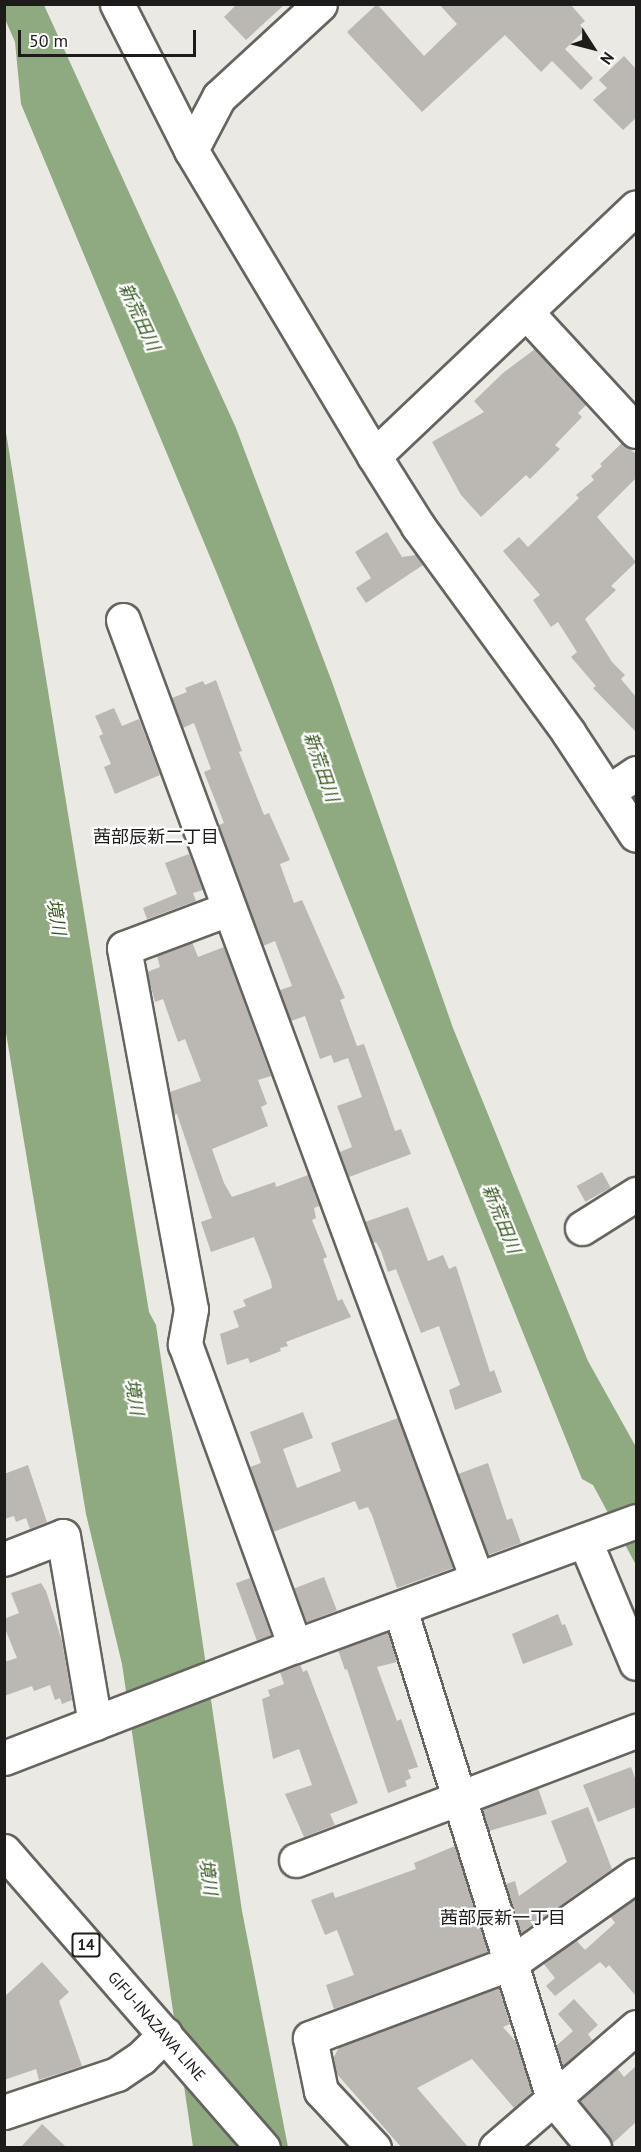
<!DOCTYPE html>
<meta charset="utf-8">
<style>
body{margin:0}
#map{position:relative;width:641px;height:2152px;overflow:hidden;background:#ebe9e4;font-family:"PT Sans","Noto Sans JP",sans-serif}
div>[style]{position:absolute}
.water>*{inset:0;background:#8faa81}
.building>*{inset:0;background:#bbb7b3;transform-origin:0 0}
.roads{filter:drop-shadow(2px 0 #66645f) drop-shadow(-2px 0 #66645f) drop-shadow(0 2px #66645f) drop-shadow(0 -2px #66645f)}
.minor>*{height:33px;margin:-16.5px;padding:0 16.5px;transform-origin:16.5px;border-radius:16.5px;background:#fff}
.major>*{height:33px;margin:-16.5px;padding:0 16.5px;transform-origin:16.5px;border-radius:16.5px;background:#fff}
span{translate:-50% -50%;white-space:nowrap;text-align:center;line-height:1.15;-webkit-text-stroke:4.5px #fff;paint-order:stroke}
.shield-label span{padding:2px 4px;background:#fff;border:2px solid;border-radius:4px;-webkit-text-stroke-width:0}
.shield-label{font-size:15px;color:#1d1c1b;font-weight:700}
.street-label{font-size:16px;color:#1d1c1b}
.water-label{font-size:18px;color:#36591f;font-style:italic}
.neighbourhood-label{font-size:18px;color:#1d1c1b}
.frame{position:absolute;inset:0;border:6px solid #1d1c1b;pointer-events:none}
.north{position:absolute;left:563px;top:18px;width:60px;height:60px;-webkit-text-stroke:4px #fff;paint-order:stroke;rotate:126deg;font-size:16px;font-weight:700;line-height:24px;text-align:center;color:#1d1c1b}
.north::after{content:'';display:block;margin:auto;width:21px;height:27px;background:#1d1c1b;clip-path:polygon(50% 0,100% 100%,50% 72%,0 100%)}
.scale{position:absolute;left:18px;top:30px;width:178px;height:27px;box-sizing:border-box;border:3px solid #1d1c1b;border-top:0;padding-left:8px;font-size:18px;line-height:21px;white-space:nowrap;color:#1d1c1b;-webkit-text-stroke:4px #fff;paint-order:stroke}
</style>
<div id="map">
<div class="water">
<i style="clip-path:polygon(4px 5px,44px 5px,236px 428px,332px 682px,453px 1028px,588px 1361px,636px 1447px,636px 1565px,593px 1485px,582px 1479px,218px 576px,21px 104px,15px 42px,5px 19px)"></i>
<i style="clip-path:polygon(4px 420px,149px 1312px,156px 1325px,242px 1911px,288px 2147px,193px 2147px,122px 1664px,86px 1514px,5px 1027px)"></i>
</div>
<div class="building">
<i style="clip-path:polygon(237px 4px,285px 4px,246px 40px,224px 17px)"></i>
<i style="clip-path:polygon(377px 4px,424px 56px,457px 24px,439px 4px,570px 4px,585px 21px,580px 25px,585px 30px,565px 49px,593px 78px,581px 90px,552px 61px,541px 72px,505px 35px,422px 112px,347px 32px)"></i>
<i style="clip-path:polygon(624px 56px,636px 69px,636px 118px,623px 130px,593px 100px,607px 88px,599px 80px)"></i>
<i style="clip-path:polygon(535px 349px,586px 405px,578px 413px,582px 417px,555px 445px,560px 449px,530px 479px,526px 475px,481px 517px,461px 495px,432px 442px,484px 412px,474px 401px,503px 373px)"></i>
<i style="clip-path:polygon(622px 443px,636px 454px,636px 478px,597px 517px,636px 562px,611px 586px,616px 590px,585px 619px,612px 662px,625px 675px,621px 679px,636px 697px,636px 732px,593px 688px,596px 686px,571px 657px,577px 652px,558px 622px,551px 627px,533px 600px,540px 595px,503px 551px,519px 537px,528px 547px,579px 498px,576px 495px,594px 480px,591px 476px,602px 466px,600px 464px)"></i>
<i style="clip-path:polygon(387px 532px,402px 557px,416px 555px,423px 565px,366px 603px,356px 588px,371px 578px,355px 552px)"></i>
<i style="clip-path:polygon(216px 680px,242px 751px,239px 752px,264px 815px,269px 813px,290px 860px,280px 864px,294px 903px,302px 900px,345px 998px,340px 1000px,357px 1046px,364px 1044px,395px 1131px,401px 1129px,411px 1154px,349px 1177px,340px 1152px,352px 1147px,337px 1106px,362px 1097px,348px 1058px,334px 1063px,331px 1055px,320px 1059px,305px 1016px,291px 1021px,280px 990px,292px 986px,275px 941px,263px 946px,219px 825px,224px 823px,204px 772px,211px 769px,194px 723px,183px 728px,172px 698px,187px 692px,185px 688px,203px 681px,205px 685px)"></i>
<i style="clip-path:polygon(114px 708px,122px 726px,139px 719px,160px 775px,115px 794px,104px 767px,111px 764px,99px 736px,103px 734px,95px 716px)"></i>
<i style="clip-path:polygon(189px 854px,203px 890px,193px 893px,196px 901px,147px 919px,143px 908px,177px 894px,165px 863px)"></i>
<i style="clip-path:polygon(192px 942px,198px 957px,224px 947px,271px 1076px,258px 1080px,267px 1104px,261px 1107px,268px 1126px,212px 1149px,224px 1183px,232px 1197px,275px 1182px,276px 1187px,308px 1175px,319px 1206px,314px 1208px,316px 1218px,312px 1220px,327px 1257px,323px 1259px,338px 1301px,342px 1299px,351px 1317px,286px 1342px,288px 1346px,280px 1348px,281px 1351px,250px 1363px,248px 1358px,227px 1365px,220px 1334px,239px 1327px,233px 1311px,246px 1306px,243px 1300px,272px 1288px,271px 1281px,254px 1237px,211px 1252px,201px 1222px,212px 1218px,177px 1114px,174px 1115px,170px 1092px,201px 1081px,185px 1039px,178px 1042px,163px 999px,155px 1002px,147px 972px,160px 967px,157px 956px)"></i>
<i style="left:602px;top:1172px;width:18px;height:29px;rotate:61deg"></i>
<i style="clip-path:polygon(408px 1207px,428px 1261px,443px 1255px,449px 1269px,456px 1266px,490px 1372px,494px 1370px,502px 1392px,455px 1410px,449px 1390px,460px 1385px,439px 1326px,421px 1333px,396px 1269px,388px 1272px,381px 1251px,376px 1242px,373px 1243px,365px 1222px)"></i>
<i style="clip-path:polygon(303px 1412px,313px 1438px,283px 1449px,297px 1488px,341px 1471px,331px 1443px,398px 1418px,453px 1568px,397px 1588px,372px 1515px,368px 1507px,359px 1510px,355px 1501px,273px 1532px,250px 1467px,261px 1463px,250px 1432px)"></i>
<i style="clip-path:polygon(488px 1463px,507px 1520px,512px 1518px,521px 1543px,488px 1555px,458px 1474px)"></i>
<i style="clip-path:polygon(28px 1465px,47px 1522px,30px 1529px,26px 1518px,16px 1522px,14px 1516px,4px 1519px,4px 1474px)"></i>
<i style="left:324px;top:1577px;width:36px;height:32px;rotate:69deg"></i>
<i style="left:250px;top:1578px;width:61px;height:15px;rotate:70deg"></i>
<i style="clip-path:polygon(41px 1583px,46px 1591px,62px 1641px,72px 1700px,62px 1704px,60px 1698px,55px 1700px,50px 1685px,34px 1691px,32px 1686px,4px 1696px,4px 1662px,17px 1658px,4px 1626px,4px 1619px,19px 1613px,11px 1593px)"></i>
<i style="clip-path:polygon(558px 1614px,562px 1625px,565px 1624px,573px 1645px,523px 1664px,512px 1634px)"></i>
<i style="clip-path:polygon(388px 1632px,397px 1662px,377px 1667px,397px 1721px,401px 1719px,418px 1767px,408px 1770px,411px 1778px,405px 1781px,407px 1786px,388px 1793px,347px 1669px,345px 1670px,338px 1650px)"></i>
<i style="clip-path:polygon(300px 1664px,303px 1672px,307px 1670px,358px 1803px,330px 1814px,335px 1825px,304px 1837px,285px 1794px,312px 1785px,299px 1749px,273px 1759px,262px 1699px,270px 1696px,268px 1690px,284px 1684px,280px 1672px)"></i>
<i style="clip-path:polygon(631px 1767px,636px 1781px,636px 1807px,598px 1822px,583px 1785px)"></i>
<i style="clip-path:polygon(538px 1788px,547px 1814px,489px 1831px,482px 1809px)"></i>
<i style="clip-path:polygon(588px 1807px,612px 1869px,521px 1933px,506px 1884px,515px 1881px,519px 1896px,567px 1862px,551px 1821px)"></i>
<i style="clip-path:polygon(455px 1846px,488px 1952px,334px 2009px,326px 1985px,354px 1975px,337px 1930px,325px 1935px,311px 1900px,333px 1892px,335px 1898px,416px 1869px,414px 1863px)"></i>
<i style="clip-path:polygon(636px 1898px,636px 1996px,609px 1965px,606px 1968px,600px 1962px,555px 1996px,546px 1986px,555px 1978px,543px 1963px,576px 1940px,585px 1950px,615px 1923px,610px 1916px)"></i>
<i style="clip-path:polygon(42px 1962px,69px 1992px,59px 2001px,82px 2066px,39px 2080px,36px 2069px,4px 2080px,4px 1997px)"></i>
<i style="clip-path:polygon(499px 1988px,510px 2024px,503px 2027px,516px 2042px,532px 2092px,514px 2108px,472px 2059px,417px 2088px,469px 2148px,402px 2148px,336px 2073px,333px 2059px,339px 2047px)"></i>
<i style="clip-path:polygon(574px 1999px,598px 2025px,588px 2034px,592px 2040px,563px 2066px,556px 2046px,573px 2031px,558px 2014px)"></i>
<i style="clip-path:polygon(636px 2066px,636px 2122px,612px 2144px,579px 2101px,617px 2068px,624px 2077px)"></i>
<i style="clip-path:polygon(42px 2124px,67px 2148px,20px 2148px)"></i>
</div>
<div class="roads">
<div class="minor">
<i style="left:117px;top:4px;width:164px;rotate:63.1deg"></i>
<i style="left:191px;top:150px;width:357px;rotate:59.1deg"></i>
<i style="left:374px;top:456px;width:83px;rotate:57.8deg"></i>
<i style="left:418px;top:526px;width:255px;rotate:53.9deg"></i>
<i style="left:568px;top:732px;width:123px;rotate:56.6deg"></i>
<i style="left:191px;top:150px;width:60px;rotate:-62.2deg"></i>
<i style="left:219px;top:97px;width:137px;rotate:-42.6deg"></i>
<i style="left:526px;top:312px;width:162px;rotate:47.3deg"></i>
<i style="left:374px;top:456px;width:361px;rotate:-43.5deg"></i>
<i style="left:123px;top:620px;width:1022px;rotate:69.74deg"></i>
<i style="left:608px;top:792px;width:34px;rotate:-34deg"></i>
<i style="left:228px;top:909px;width:111px;rotate:159.4deg"></i>
<i style="left:124px;top:948px;width:367px;rotate:79.5deg"></i>
<i style="left:191px;top:1309px;width:36px;rotate:100deg"></i>
<i style="left:185px;top:1344px;width:321px;rotate:70deg"></i>
<i style="left:582px;top:1228px;width:64px;rotate:-32.2deg"></i>
<i style="left:585px;top:1541px;width:132px;rotate:67.3deg"></i>
<i style="left:4px;top:1559px;width:63px;rotate:-21.3deg"></i>
<i style="left:63px;top:1536px;width:190px;rotate:80.3deg"></i>
<i style="left:400px;top:1609px;width:512px;rotate:72.63deg"></i>
<i style="left:553px;top:2098px;width:65px;rotate:50.6deg"></i>
<i style="left:4px;top:1758px;width:312px;rotate:-21.1deg"></i>
<i style="left:295px;top:1646px;width:363px;rotate:-20.1deg"></i>
<i style="left:296px;top:1860px;width:364px;rotate:-20.8deg"></i>
<i style="left:4px;top:2112px;width:119px;rotate:-18.6deg"></i>
<i style="left:117px;top:2074px;width:29px;rotate:-34deg"></i>
<i style="left:141px;top:2058px;width:34px;rotate:-45deg"></i>
<i style="left:374px;top:2148px;width:78px;rotate:-132.9deg"></i>
<i style="left:321px;top:2091px;width:54px;rotate:-101.7deg"></i>
<i style="left:310px;top:2038px;width:215px;rotate:-20.5deg"></i>
<i style="left:511px;top:1963px;width:153px;rotate:-35.1deg"></i>
<i style="left:496px;top:2148px;width:185px;rotate:-40.8deg"></i>
</div>
<div class="major">
<i style="left:4px;top:1851px;width:394px;rotate:48.9deg"></i>
</div>
</div>
<div class="shield-label">
<span style="left:86px;top:1945px">14</span>
</div>
<div class="street-label">
<span style="left:157px;top:2026px;rotate:49deg">GIFU-INAZAWA LINE</span>
</div>
<div class="water-label">
<span style="left:139px;top:317px;rotate:65deg">新荒田川</span>
<span style="left:321px;top:767px;rotate:71deg">新荒田川</span>
<span style="left:56px;top:917px;rotate:81deg">境川</span>
<span style="left:501px;top:1219px;rotate:68deg">新荒田川</span>
<span style="left:134px;top:1397px;rotate:81deg">境川</span>
<span style="left:208px;top:1877px;rotate:82deg">境川</span>
</div>
<div class="neighbourhood-label">
<span style="left:156px;top:837px">茜部辰新二丁目</span>
<span style="left:503px;top:1918px">茜部辰新一丁目</span>
</div>
<div class="frame"></div>
<div class="north">N</div>
<div class="scale">50 m</div>
</div>
